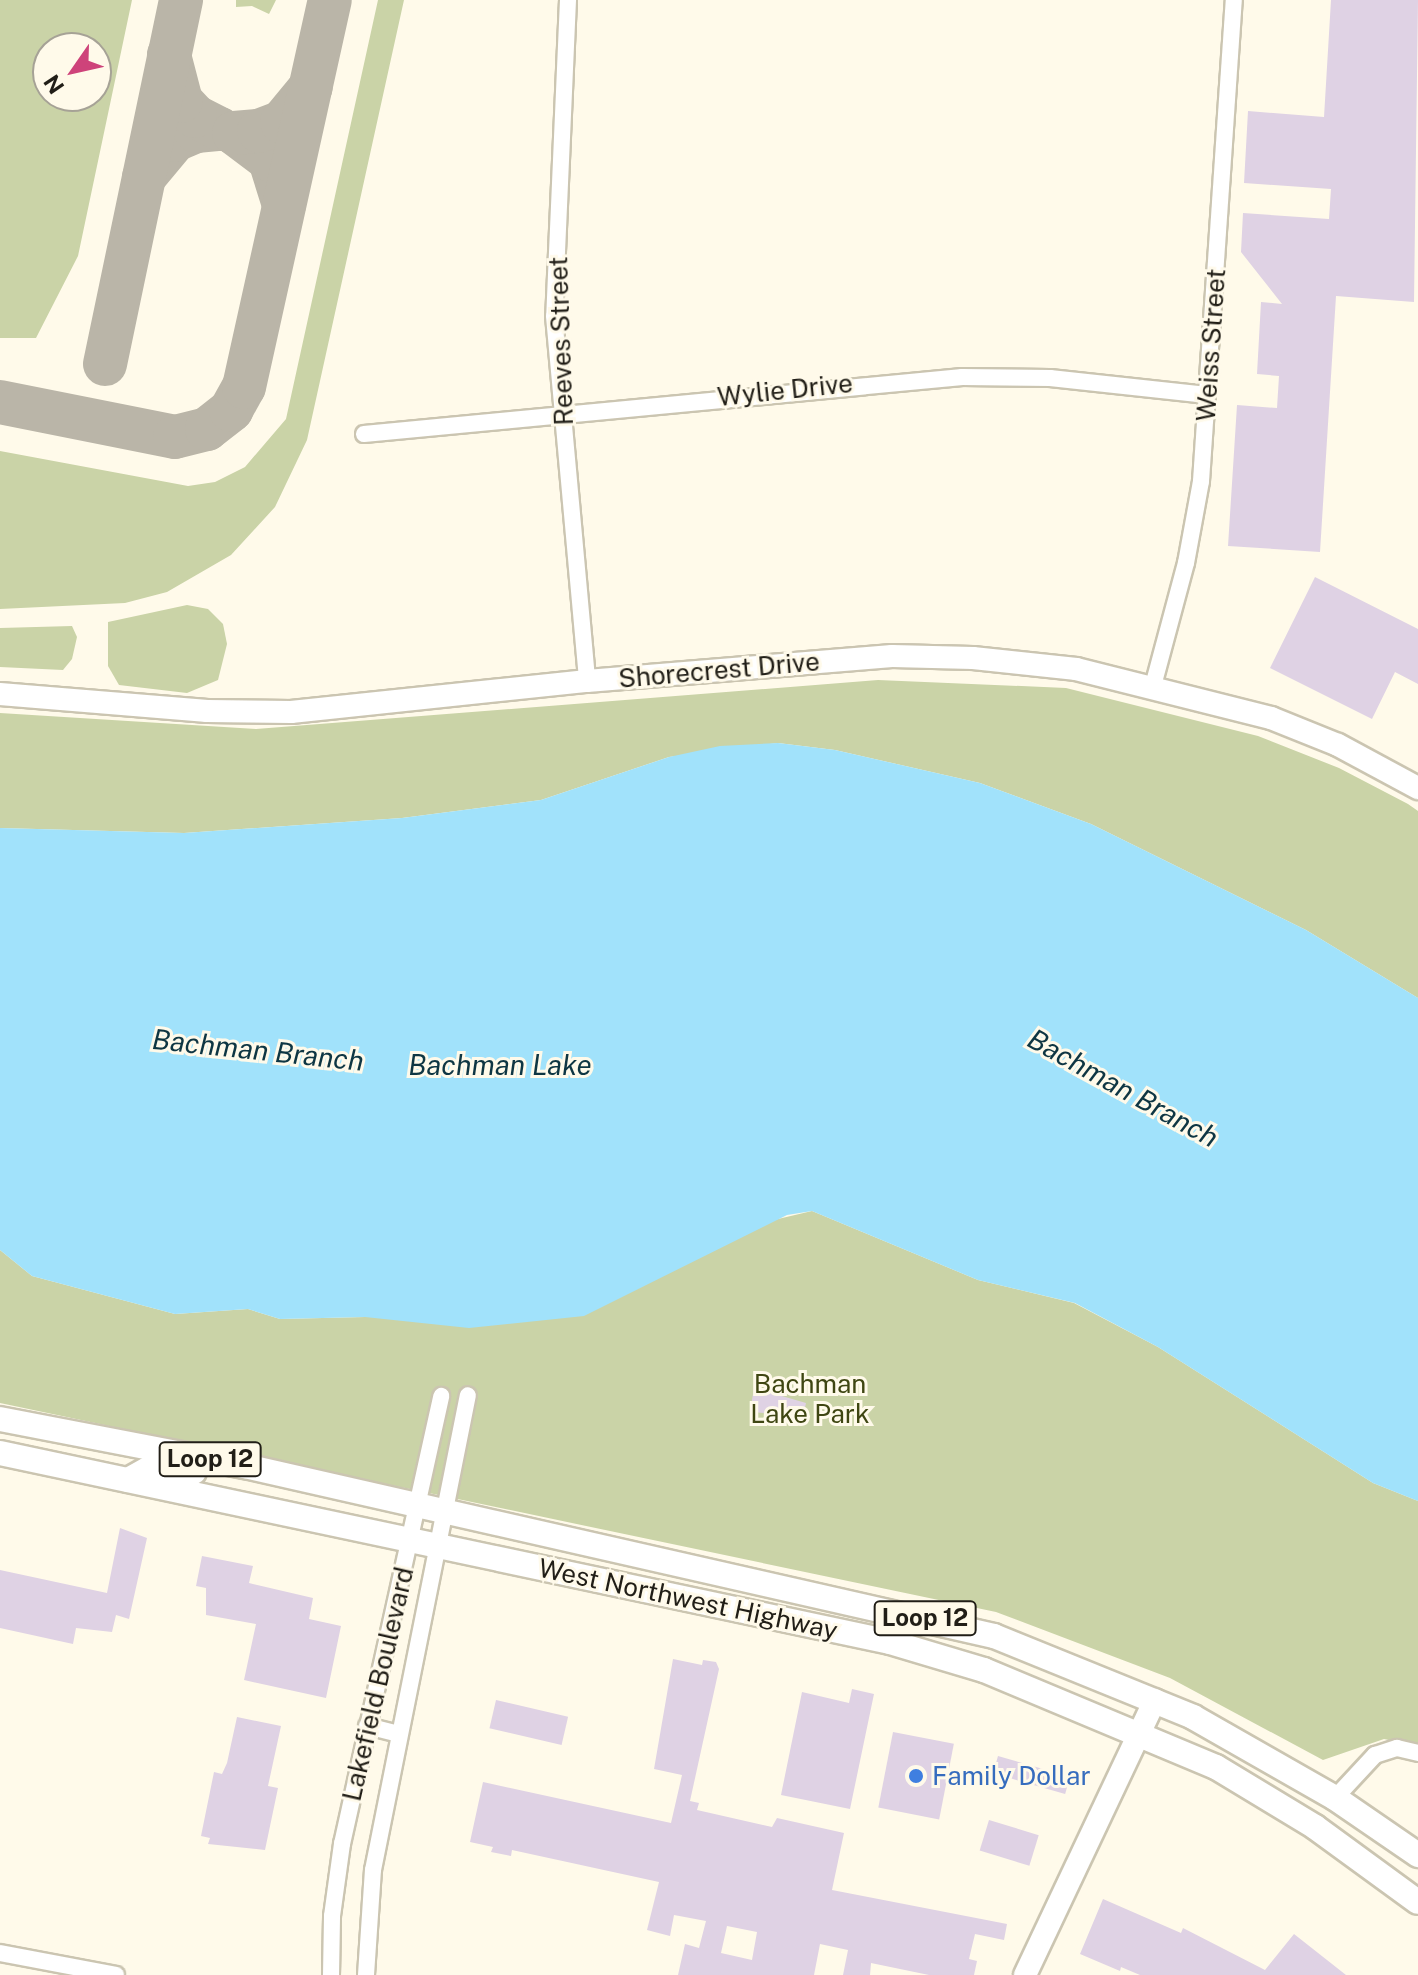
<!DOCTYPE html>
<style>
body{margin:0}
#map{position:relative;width:1418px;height:1975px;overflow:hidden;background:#fffaea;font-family:"Public Sans",sans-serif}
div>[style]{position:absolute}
.green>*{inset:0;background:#cad3a7}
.water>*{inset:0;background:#a1e2fb}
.taxiway>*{height:44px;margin:-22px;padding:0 22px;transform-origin:22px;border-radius:22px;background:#bab5a8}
.building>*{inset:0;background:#dfd2e4;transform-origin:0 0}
.roads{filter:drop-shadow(2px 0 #cbc5b1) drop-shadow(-2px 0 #cbc5b1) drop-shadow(0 2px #cbc5b1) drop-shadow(0 -2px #cbc5b1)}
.street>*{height:16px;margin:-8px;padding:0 8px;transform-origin:8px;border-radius:8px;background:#fff}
.secondary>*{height:22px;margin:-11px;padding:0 11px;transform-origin:11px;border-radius:11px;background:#fff}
.primary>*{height:24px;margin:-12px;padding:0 12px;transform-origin:12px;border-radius:12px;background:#fff}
.dots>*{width:22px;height:22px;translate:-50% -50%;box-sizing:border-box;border:4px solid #fffaea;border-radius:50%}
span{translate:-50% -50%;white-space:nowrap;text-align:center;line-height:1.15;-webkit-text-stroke:6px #fffaea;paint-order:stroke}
.shield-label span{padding:2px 6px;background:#fffaea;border:2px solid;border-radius:6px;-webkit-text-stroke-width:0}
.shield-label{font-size:24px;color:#211e17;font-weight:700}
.street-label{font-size:26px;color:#211e17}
.park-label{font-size:26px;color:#3f4612}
.shop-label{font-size:26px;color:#366cbe}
.left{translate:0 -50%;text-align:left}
.water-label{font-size:28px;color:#0e3643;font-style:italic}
.north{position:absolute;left:32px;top:32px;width:80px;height:80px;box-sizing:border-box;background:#fffaea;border:2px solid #a6a296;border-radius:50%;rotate:236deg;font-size:22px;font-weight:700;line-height:32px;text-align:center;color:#211e17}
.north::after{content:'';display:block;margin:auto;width:28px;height:36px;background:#ce437a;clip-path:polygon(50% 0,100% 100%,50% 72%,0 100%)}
</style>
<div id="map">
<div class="green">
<i style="clip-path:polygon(evenodd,0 0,132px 0,78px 256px,36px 338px,0 338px,0 0,48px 48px,96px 48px,96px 96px,48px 96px,48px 48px)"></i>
<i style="clip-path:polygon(236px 0,276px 0,269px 14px,252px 6px,236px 7px)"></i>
<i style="clip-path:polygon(378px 0,404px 0,307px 440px,275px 507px,231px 555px,167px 592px,125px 603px,0 609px,0 451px,188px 486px,215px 482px,245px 467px,286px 419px)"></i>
<i style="clip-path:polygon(187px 605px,208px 609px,223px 624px,227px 644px,218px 680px,187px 693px,119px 685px,108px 666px,108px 622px)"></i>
<i style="clip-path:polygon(72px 626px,77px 637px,72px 659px,63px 670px,0 667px,0 628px)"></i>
<i style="clip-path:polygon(878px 680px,1066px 688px,1258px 736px,1339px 768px,1408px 804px,1418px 811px,1418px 998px,1306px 930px,1091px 824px,980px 783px,835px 750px,778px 743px,669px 757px,541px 800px,402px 818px,184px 833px,0 828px,0 713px,256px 729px)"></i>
<i style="clip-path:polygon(812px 1211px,978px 1280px,1074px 1303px,1158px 1347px,1373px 1483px,1418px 1501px,1418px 1746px,1384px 1739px,1323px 1760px,1170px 1678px,996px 1612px,0 1403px,0 1250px,32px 1276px,175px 1314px,248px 1309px,280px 1319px,365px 1317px)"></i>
</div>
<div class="water">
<i style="clip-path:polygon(778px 743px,835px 750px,980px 783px,1091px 824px,1306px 930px,1418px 998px,1418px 1501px,1373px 1483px,1158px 1347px,1075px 1303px,978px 1280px,812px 1211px,787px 1215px,584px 1316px,469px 1328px,365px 1317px,280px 1319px,248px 1309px,175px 1314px,32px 1276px,0 1250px,0 828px,184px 833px,402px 818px,541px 800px,669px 757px,720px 746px)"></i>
</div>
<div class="taxiway">
<i style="left:144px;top:177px;width:48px;rotate:-50deg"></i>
<i style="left:175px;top:140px;width:23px;rotate:-23deg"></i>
<i style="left:196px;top:131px;width:24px;rotate:-5deg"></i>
<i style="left:220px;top:129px;width:28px;rotate:-153deg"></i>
<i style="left:195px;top:116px;width:21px;rotate:-133deg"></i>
<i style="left:181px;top:101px;width:48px;rotate:-104.6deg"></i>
<i style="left:284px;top:205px;width:47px;rotate:-107.3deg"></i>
<i style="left:270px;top:160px;width:45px;rotate:-143.1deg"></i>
<i style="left:234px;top:133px;width:25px;rotate:-5deg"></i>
<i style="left:259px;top:131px;width:25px;rotate:-21deg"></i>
<i style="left:282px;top:122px;width:45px;rotate:-50.4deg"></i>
<i style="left:105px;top:364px;width:372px;rotate:-78.2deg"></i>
<i style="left:0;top:402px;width:178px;rotate:11.3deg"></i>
<i style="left:175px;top:437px;width:33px;rotate:-14deg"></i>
<i style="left:207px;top:429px;width:31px;rotate:-38deg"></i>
<i style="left:231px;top:410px;width:26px;rotate:-61deg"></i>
<i style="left:244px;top:387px;width:396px;rotate:-77.5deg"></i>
</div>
<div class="building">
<i style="clip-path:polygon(1331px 0,1418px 0,1414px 302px,1336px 296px,1320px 552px,1228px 546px,1237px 405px,1277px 408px,1279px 376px,1257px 374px,1261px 302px,1282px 304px,1241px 252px,1243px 213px,1329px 219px,1331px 189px,1244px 183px,1248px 111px,1324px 117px)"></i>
<i style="clip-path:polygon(1315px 577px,1418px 629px,1418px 684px,1395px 672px,1372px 719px,1270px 668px)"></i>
<i style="clip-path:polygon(754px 1388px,806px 1403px,802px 1422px,790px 1420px,791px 1415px,750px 1412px)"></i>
<i style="clip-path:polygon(120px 1528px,147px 1538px,129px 1619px,116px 1615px,112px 1632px,76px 1628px,73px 1644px,0 1628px,0 1570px,107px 1593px)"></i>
<i style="clip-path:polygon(202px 1556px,253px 1566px,249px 1583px,313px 1598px,309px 1619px,341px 1626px,326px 1698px,244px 1680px,256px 1624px,206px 1615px,206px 1588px,196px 1586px)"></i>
<i style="clip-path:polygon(evenodd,673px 1659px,702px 1665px,703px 1660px,716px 1662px,719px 1669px,690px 1801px,699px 1803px,697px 1810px,772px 1827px,777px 1818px,844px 1833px,832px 1890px,1007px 1924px,1004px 1940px,975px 1934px,969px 1959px,977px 1961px,974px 1975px,929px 1975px,871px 1963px,870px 1975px,843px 1975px,848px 1950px,820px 1944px,814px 1975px,678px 1975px,685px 1944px,699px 1948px,706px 1921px,674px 1915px,670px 1936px,647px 1930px,659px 1882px,512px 1850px,511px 1856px,491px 1852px,493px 1847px,470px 1842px,483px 1782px,671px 1823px,682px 1775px,654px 1769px,673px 1659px,727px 1926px,757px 1932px,752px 1960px,721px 1953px,727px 1926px)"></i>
<i style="clip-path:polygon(852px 1689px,874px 1694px,850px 1809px,781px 1795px,802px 1692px,849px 1703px)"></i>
<i style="left:496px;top:1700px;width:74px;height:29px;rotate:13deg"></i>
<i style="clip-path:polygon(237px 1717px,281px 1726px,268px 1786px,278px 1788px,265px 1850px,208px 1844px,210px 1838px,201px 1836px,214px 1772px,222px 1774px,227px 1763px)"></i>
<i style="left:893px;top:1732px;width:62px;height:77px;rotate:11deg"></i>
<i style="left:998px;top:1756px;width:75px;height:18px;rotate:16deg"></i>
<i style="left:989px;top:1820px;width:52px;height:32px;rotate:17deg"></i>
<i style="clip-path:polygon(1103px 1899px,1181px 1933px,1183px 1928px,1265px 1970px,1294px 1934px,1346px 1975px,1140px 1975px,1121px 1967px,1120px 1971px,1080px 1954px)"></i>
</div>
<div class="roads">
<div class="street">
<i style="left:568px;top:0;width:316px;rotate:92.5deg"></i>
<i style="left:554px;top:316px;width:366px;rotate:84.8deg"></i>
<i style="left:364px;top:434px;width:601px;rotate:-5.44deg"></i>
<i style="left:962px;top:377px;width:88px;rotate:0.7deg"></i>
<i style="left:1050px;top:378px;width:158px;rotate:6.2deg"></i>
<i style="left:1153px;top:686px;width:127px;rotate:-75deg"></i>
<i style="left:1186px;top:563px;width:83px;rotate:-79.6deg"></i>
<i style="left:1201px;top:481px;width:482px;rotate:-86.1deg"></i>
<i style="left:367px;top:1726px;width:33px;rotate:14deg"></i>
<i style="left:1335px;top:1798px;width:59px;rotate:-47.1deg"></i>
<i style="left:1375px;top:1755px;width:23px;rotate:-18deg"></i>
<i style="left:1397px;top:1748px;width:22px;rotate:13deg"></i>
<i style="left:0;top:1953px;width:118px;rotate:10.7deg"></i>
<i style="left:331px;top:1975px;width:59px;rotate:-89deg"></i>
<i style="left:332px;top:1916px;width:73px;rotate:-82.1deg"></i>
<i style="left:342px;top:1844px;width:459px;rotate:-77.5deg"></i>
<i style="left:366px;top:1975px;width:105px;rotate:-86.2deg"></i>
<i style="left:373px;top:1870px;width:484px;rotate:-78.7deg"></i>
</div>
<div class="secondary">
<i style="left:0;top:694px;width:208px;rotate:4.7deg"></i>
<i style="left:207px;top:711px;width:84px;rotate:0.7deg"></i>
<i style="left:291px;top:712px;width:298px;rotate:-6deg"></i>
<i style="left:587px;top:681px;width:306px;rotate:-4.7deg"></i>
<i style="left:892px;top:656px;width:81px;rotate:1.4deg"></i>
<i style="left:973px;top:658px;width:104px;rotate:6.1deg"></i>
<i style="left:1076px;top:669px;width:201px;rotate:14.1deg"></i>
<i style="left:1271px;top:718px;width:72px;rotate:21.9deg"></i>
<i style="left:1338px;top:745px;width:91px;rotate:28.3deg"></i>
<i style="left:1025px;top:1975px;width:304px;rotate:-64.7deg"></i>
</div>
<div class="primary">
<i style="left:0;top:1419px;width:249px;rotate:10.9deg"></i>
<i style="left:245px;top:1466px;width:768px;rotate:12.79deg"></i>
<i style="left:994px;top:1636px;width:215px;rotate:22.1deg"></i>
<i style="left:1193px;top:1717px;width:163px;rotate:29.7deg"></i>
<i style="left:1335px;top:1798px;width:101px;rotate:34.5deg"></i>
<i style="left:0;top:1453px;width:910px;rotate:11.99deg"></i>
<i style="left:890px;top:1642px;width:98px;rotate:16.6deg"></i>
<i style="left:984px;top:1670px;width:251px;rotate:22.7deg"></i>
<i style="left:1216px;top:1767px;width:116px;rotate:31.2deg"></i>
<i style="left:1315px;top:1827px;width:127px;rotate:36.1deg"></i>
<i style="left:128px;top:1480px;width:23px;rotate:-29deg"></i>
<i style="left:148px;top:1469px;width:46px;rotate:3.7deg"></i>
</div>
</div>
<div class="dots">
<i style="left:916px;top:1776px;background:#3f7fe0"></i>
</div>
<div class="shield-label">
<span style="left:210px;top:1459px">Loop 12</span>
<span style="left:925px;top:1618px">Loop 12</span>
</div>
<div class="street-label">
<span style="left:561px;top:341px;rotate:-92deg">Reeves Street</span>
<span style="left:1211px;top:345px;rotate:-86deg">Weiss Street</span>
<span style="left:785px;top:390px;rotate:-6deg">Wylie Drive</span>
<span style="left:719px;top:670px;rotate:-5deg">Shorecrest Drive</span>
<span style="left:688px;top:1599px;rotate:12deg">West Northwest Highway</span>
<span style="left:378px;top:1684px;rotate:-77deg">Lakefield Boulevard</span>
</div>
<div class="park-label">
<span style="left:810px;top:1399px">Bachman<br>Lake Park</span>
</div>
<div class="shop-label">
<span class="left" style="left:932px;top:1776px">Family Dollar</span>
</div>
<div class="water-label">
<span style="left:258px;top:1050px;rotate:6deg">Bachman Branch</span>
<span style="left:500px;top:1065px">Bachman Lake</span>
<span style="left:1123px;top:1088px;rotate:29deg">Bachman Branch</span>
</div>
<div class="north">N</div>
</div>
